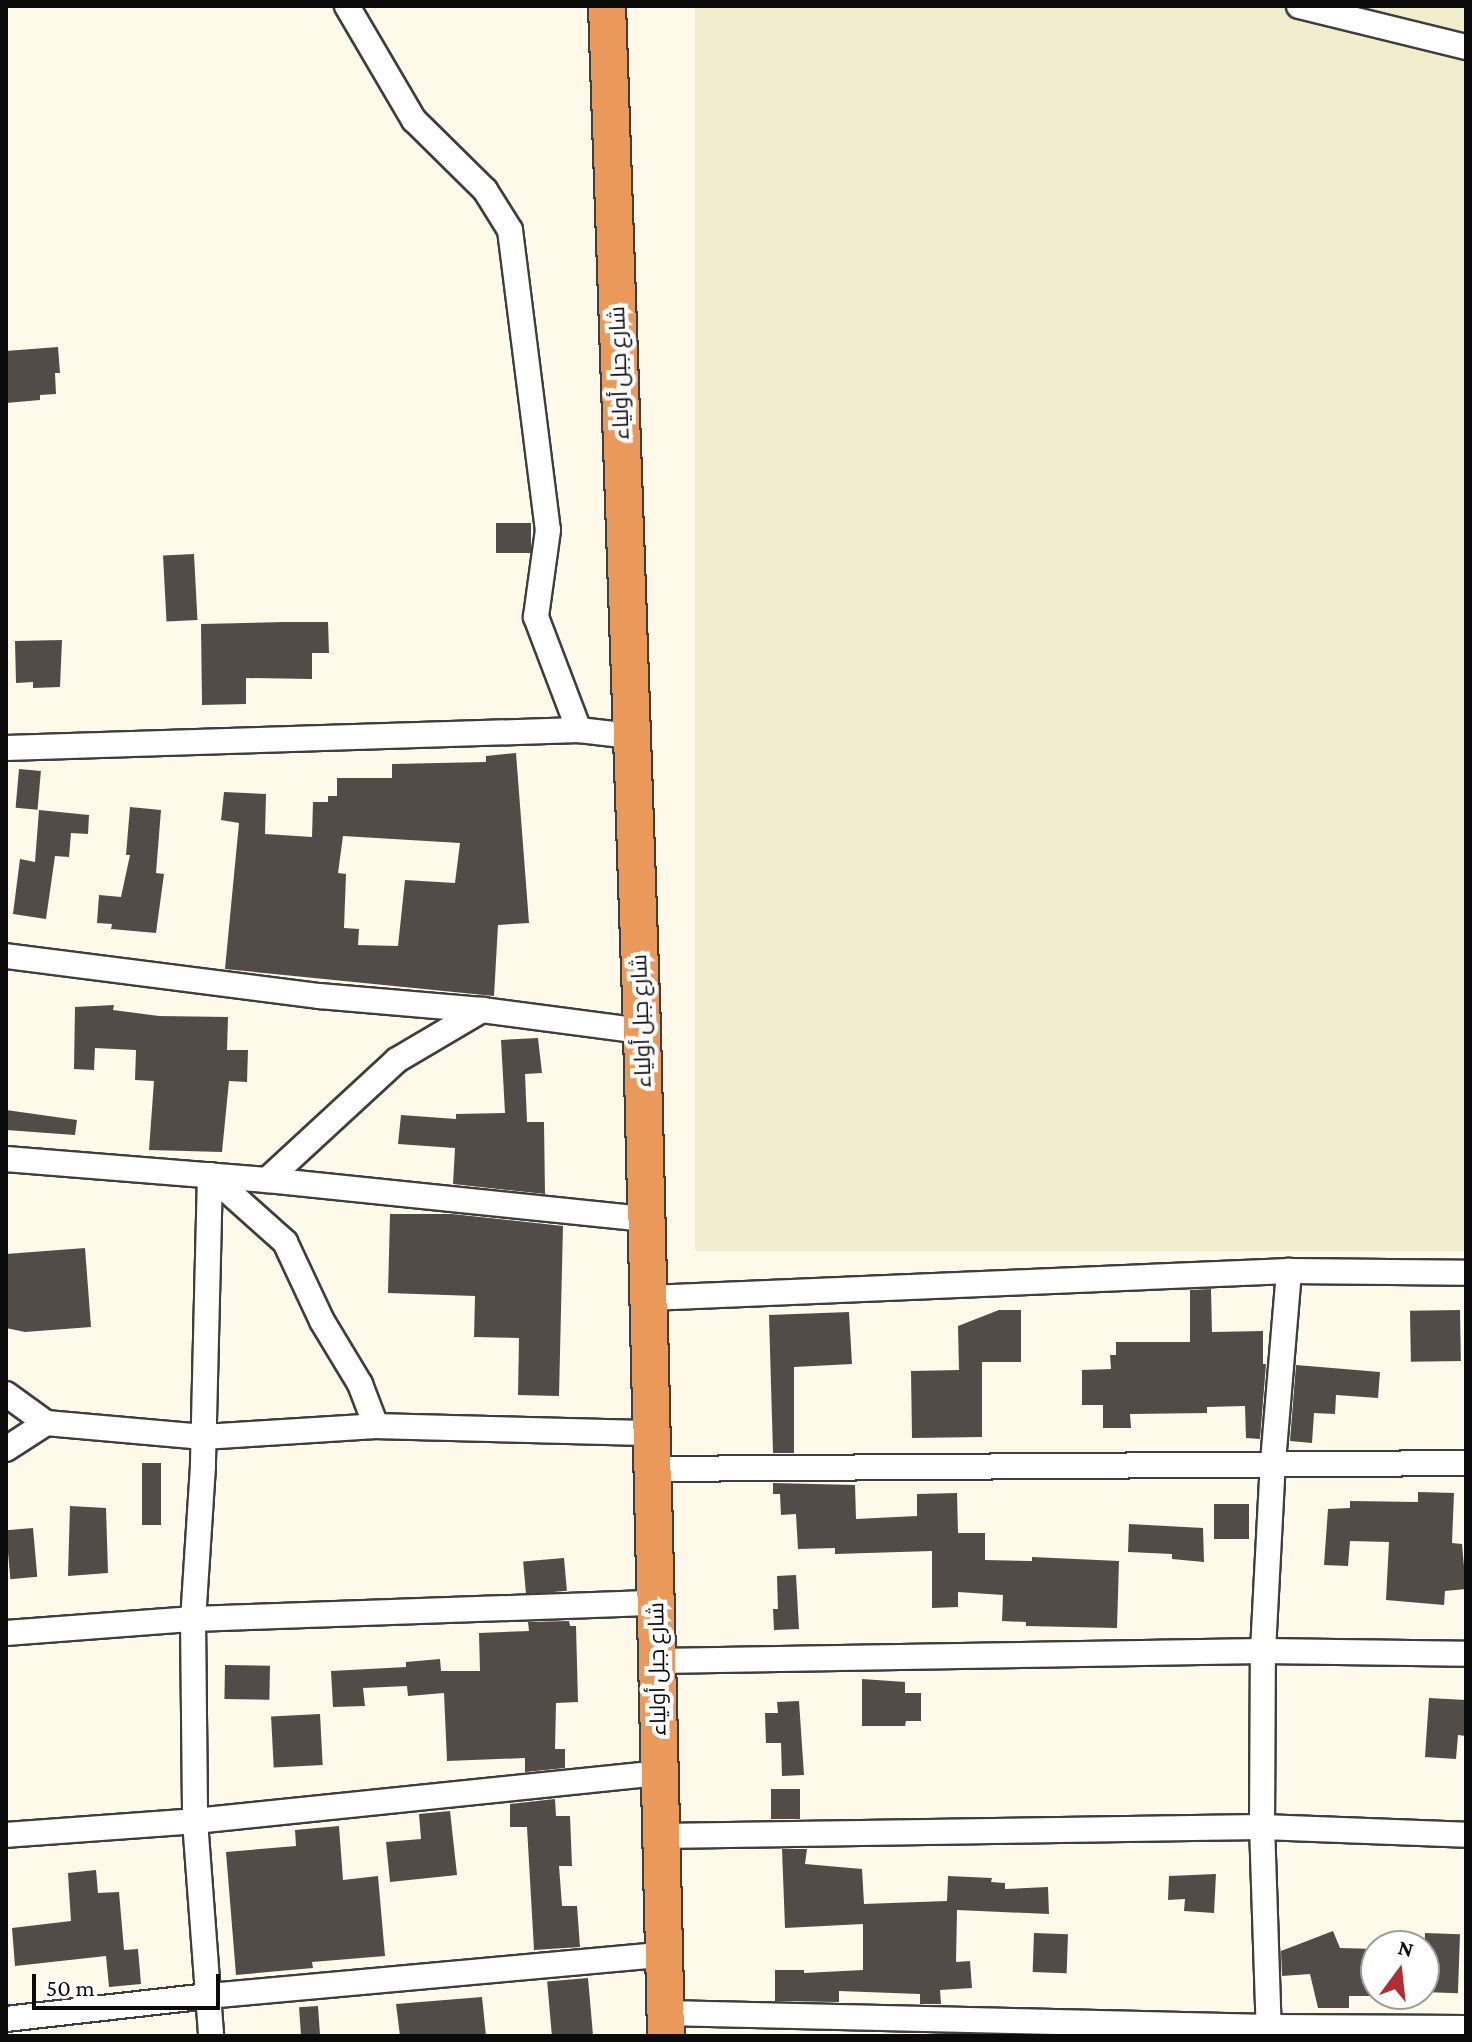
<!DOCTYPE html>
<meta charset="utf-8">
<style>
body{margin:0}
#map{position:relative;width:1472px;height:2042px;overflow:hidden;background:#fef9e9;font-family:"Crimson Pro",Cairo,serif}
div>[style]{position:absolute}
.farmland>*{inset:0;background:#f1edcc;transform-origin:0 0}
.building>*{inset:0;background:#524c48;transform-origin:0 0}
.roads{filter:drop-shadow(2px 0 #3e3e3e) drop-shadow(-2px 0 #3e3e3e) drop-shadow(0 2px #3e3e3e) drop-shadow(0 -2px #3e3e3e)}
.minor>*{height:24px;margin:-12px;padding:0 12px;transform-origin:12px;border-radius:12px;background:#fff}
.highway>*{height:36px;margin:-18px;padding:0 18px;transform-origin:18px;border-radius:18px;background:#eb995a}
span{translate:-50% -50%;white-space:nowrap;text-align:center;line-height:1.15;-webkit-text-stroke:8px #fff;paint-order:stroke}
.street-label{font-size:22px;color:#0b0b0b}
.frame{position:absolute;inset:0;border:8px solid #0b0b0b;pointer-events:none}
.north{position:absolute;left:1360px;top:1930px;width:80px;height:80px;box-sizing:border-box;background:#fff;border:2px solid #9d9d9d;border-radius:50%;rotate:15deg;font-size:22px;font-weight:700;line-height:32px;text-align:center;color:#0b0b0b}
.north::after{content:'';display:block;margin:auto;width:28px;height:36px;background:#b02d36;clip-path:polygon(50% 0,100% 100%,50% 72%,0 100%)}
.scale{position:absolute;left:32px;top:1974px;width:188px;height:36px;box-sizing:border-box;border:4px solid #0b0b0b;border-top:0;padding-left:10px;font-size:24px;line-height:28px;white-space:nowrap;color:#0b0b0b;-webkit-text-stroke:6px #fff;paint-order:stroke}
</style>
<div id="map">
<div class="farmland">
<i style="left:695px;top:6px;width:771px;height:1245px"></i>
</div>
<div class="building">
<i style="clip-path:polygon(58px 347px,60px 373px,55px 373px,56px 394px,40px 395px,40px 400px,6px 403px,6px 351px)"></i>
<i style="left:496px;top:523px;width:35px;height:30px"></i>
<i style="left:194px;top:554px;width:66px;height:31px;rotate:87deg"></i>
<i style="clip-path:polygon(285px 622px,328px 622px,329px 653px,312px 653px,312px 679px,246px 678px,246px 704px,202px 705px,201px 624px)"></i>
<i style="clip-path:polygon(62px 640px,60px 687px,33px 688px,33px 682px,16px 683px,15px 641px)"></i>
<i style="clip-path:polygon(evenodd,516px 753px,529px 923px,498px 925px,494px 996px,225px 969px,239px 823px,221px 820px,224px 792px,266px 794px,265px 834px,312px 837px,313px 802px,328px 802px,328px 796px,337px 796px,337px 778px,392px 778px,392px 764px,486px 762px,486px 756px,516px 753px,343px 836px,460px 843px,455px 883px,405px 880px,398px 946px,358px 945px,359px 929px,344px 928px,346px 874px,338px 873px,343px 836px)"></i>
<i style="left:19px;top:769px;width:22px;height:39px;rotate:5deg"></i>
<i style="clip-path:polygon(130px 807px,161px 810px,156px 873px,164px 874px,156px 933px,111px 929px,112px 924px,97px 923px,99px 895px,121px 897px,130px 855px,126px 855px)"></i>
<i style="clip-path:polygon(39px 810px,89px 815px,88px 834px,71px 833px,69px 857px,55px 856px,46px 919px,13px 914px,20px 859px,35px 862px)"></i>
<i style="clip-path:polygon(114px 1005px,113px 1010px,159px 1016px,228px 1017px,227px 1050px,248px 1050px,247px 1082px,229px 1081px,222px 1152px,149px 1150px,154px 1081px,135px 1080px,136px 1050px,95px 1048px,94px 1070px,74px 1069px,75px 1007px)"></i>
<i style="clip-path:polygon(538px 1038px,542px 1073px,525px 1074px,527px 1122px,544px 1122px,545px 1194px,453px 1184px,455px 1148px,398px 1144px,401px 1115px,456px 1119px,456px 1114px,505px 1113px,501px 1040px)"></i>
<i style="clip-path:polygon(6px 1110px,77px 1120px,75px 1135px,6px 1130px)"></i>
<i style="clip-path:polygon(390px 1214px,452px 1214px,563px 1226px,559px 1396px,518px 1395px,519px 1338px,474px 1337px,475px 1296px,388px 1293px)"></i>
<i style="clip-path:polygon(85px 1248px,91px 1327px,25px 1332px,6px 1328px,6px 1254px)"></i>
<i style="clip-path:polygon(1211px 1289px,1212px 1332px,1263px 1331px,1263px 1364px,1266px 1364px,1260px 1439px,1246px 1438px,1245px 1406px,1207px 1407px,1207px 1413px,1130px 1414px,1131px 1428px,1103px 1428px,1103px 1405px,1082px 1405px,1082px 1370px,1111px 1369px,1110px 1355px,1116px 1355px,1116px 1342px,1190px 1342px,1190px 1290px)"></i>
<i style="clip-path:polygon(999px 1310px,1021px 1310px,1021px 1362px,982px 1362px,982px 1437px,912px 1438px,911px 1371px,959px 1370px,958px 1326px)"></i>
<i style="left:1460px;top:1310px;width:51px;height:50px;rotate:89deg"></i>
<i style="clip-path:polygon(849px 1312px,852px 1364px,794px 1367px,794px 1453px,773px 1453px,769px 1315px)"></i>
<i style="clip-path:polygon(1296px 1365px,1380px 1372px,1378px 1398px,1336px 1395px,1335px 1414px,1314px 1413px,1312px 1443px,1290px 1441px)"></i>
<i style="left:142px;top:1463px;width:19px;height:62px"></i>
<i style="clip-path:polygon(773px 1483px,855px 1485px,856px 1519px,917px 1516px,917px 1494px,957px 1493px,958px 1533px,985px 1533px,985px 1560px,1032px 1561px,1032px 1557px,1119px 1561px,1117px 1628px,1026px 1626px,1026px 1622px,1002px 1621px,1003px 1595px,958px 1592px,958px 1607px,932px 1608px,932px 1551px,835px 1554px,835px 1548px,798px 1549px,796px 1514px,781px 1515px,780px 1494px,773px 1494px)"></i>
<i style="clip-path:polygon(1418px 1492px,1454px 1493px,1452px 1543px,1462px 1544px,1466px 1589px,1445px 1591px,1444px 1605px,1386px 1600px,1389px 1542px,1350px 1541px,1348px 1566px,1324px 1565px,1328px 1509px,1350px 1508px,1350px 1501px,1418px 1502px)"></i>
<i style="left:1214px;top:1504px;width:35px;height:35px"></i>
<i style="clip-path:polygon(70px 1506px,106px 1508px,108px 1573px,68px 1576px)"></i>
<i style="clip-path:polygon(1129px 1524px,1203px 1528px,1204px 1562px,1172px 1559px,1172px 1554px,1128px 1552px)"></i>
<i style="left:33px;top:1528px;width:49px;height:27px;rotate:85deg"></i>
<i style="left:564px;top:1558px;width:33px;height:41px;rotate:85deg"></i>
<i style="clip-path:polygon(796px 1575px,799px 1629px,774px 1630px,773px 1609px,778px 1609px,777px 1576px)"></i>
<i style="clip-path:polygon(569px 1621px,570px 1626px,576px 1626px,578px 1702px,556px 1703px,555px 1749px,565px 1749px,565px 1768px,525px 1772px,525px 1758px,447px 1761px,444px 1693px,408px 1696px,407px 1686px,363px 1688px,365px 1706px,333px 1707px,331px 1671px,406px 1667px,406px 1662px,440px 1659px,441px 1671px,480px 1671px,479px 1633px,529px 1631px,528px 1622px)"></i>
<i style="left:225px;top:1665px;width:45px;height:34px;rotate:1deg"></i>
<i style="clip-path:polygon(862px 1679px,905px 1682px,905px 1693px,921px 1693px,921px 1721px,906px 1721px,905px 1726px,862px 1726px)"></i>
<i style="clip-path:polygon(1429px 1698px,1466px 1700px,1466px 1736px,1458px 1735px,1456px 1759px,1425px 1757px)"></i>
<i style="clip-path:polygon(799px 1701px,804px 1775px,782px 1776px,781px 1743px,766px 1743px,765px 1713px,778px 1713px,777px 1702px)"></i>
<i style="left:320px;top:1714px;width:51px;height:49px;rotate:87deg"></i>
<i style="left:771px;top:1789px;width:29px;height:30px"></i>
<i style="clip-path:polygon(555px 1799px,556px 1816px,570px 1816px,572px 1866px,559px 1866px,562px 1906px,577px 1906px,580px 1947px,534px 1950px,527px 1827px,510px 1827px,510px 1804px)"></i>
<i style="clip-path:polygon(450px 1811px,457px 1875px,390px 1882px,386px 1842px,421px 1839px,419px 1814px)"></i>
<i style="clip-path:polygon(339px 1826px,343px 1880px,378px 1876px,385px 1956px,312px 1962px,313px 1968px,236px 1975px,226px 1852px,296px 1846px,295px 1830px)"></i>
<i style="clip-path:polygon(782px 1849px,807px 1849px,805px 1864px,862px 1869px,864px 1904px,947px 1901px,948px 1876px,992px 1878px,991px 1882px,1005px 1883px,1005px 1889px,1048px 1887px,1049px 1914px,957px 1910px,956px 1962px,970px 1961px,972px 1988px,940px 1990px,941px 2004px,920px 2004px,920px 1994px,839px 1991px,839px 2002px,775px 2001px,775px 1970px,804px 1970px,804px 1973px,863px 1970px,863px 1924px,785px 1928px)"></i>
<i style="clip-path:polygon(96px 1870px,98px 1893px,119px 1892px,124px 1950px,138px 1949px,141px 1984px,109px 1987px,106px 1956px,15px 1966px,12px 1928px,71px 1921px,68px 1873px)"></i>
<i style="clip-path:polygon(1216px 1874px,1214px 1913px,1184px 1911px,1185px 1899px,1168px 1900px,1169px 1876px)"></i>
<i style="clip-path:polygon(1333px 1931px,1340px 1948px,1376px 1949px,1376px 1996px,1349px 1996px,1349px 2008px,1318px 2008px,1310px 1974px,1282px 1976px,1281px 1951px)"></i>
<i style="left:1034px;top:1933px;width:34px;height:39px;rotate:2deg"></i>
<i style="left:1425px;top:1933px;width:35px;height:59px;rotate:2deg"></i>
<i style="left:588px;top:1978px;width:58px;height:41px;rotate:85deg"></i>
<i style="clip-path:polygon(482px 1997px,486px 2036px,400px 2036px,396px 2004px)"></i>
<i style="left:318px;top:2006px;width:30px;height:19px;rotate:86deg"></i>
</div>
<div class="roads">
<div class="minor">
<i style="left:347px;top:6px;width:132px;rotate:59.6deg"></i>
<i style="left:414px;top:120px;width:100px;rotate:44.6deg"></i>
<i style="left:485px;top:190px;width:47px;rotate:58deg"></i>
<i style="left:510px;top:230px;width:302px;rotate:82.8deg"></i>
<i style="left:548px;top:530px;width:88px;rotate:97.9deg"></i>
<i style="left:536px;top:617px;width:121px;rotate:69.2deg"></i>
<i style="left:1299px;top:6px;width:172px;rotate:13.8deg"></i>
<i style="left:6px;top:748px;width:573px;rotate:-1.8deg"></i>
<i style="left:579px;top:730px;width:52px;rotate:6.6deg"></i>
<i style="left:6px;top:956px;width:316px;rotate:7.3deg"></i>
<i style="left:319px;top:996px;width:164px;rotate:4.9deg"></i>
<i style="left:482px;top:1010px;width:161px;rotate:7.5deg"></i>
<i style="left:6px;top:1159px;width:262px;rotate:4.6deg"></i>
<i style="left:267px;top:1180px;width:381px;rotate:5.9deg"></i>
<i style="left:210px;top:1175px;width:291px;rotate:91.4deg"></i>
<i style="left:203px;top:1466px;width:153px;rotate:93.7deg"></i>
<i style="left:193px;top:1619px;width:202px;rotate:89.4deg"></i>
<i style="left:195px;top:1821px;width:216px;rotate:85.7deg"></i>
<i style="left:210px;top:1175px;width:101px;rotate:41.8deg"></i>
<i style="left:285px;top:1242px;width:87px;rotate:64.9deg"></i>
<i style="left:322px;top:1321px;width:74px;rotate:58.9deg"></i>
<i style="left:360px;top:1384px;width:45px;rotate:69.1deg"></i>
<i style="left:267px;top:1180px;width:177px;rotate:-42.7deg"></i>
<i style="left:397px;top:1060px;width:99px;rotate:-30.5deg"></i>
<i style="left:649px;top:1298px;width:641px;rotate:-2.42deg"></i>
<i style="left:1289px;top:1271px;width:177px;rotate:0.6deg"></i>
<i style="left:6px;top:1394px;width:49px;rotate:35.9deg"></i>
<i style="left:46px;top:1423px;width:158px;rotate:5.1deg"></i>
<i style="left:203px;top:1437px;width:173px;rotate:-3.6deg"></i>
<i style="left:376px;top:1426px;width:276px;rotate:1.5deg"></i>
<i style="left:6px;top:1449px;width:48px;rotate:-33deg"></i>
<i style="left:652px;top:1469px;width:814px;rotate:-0.42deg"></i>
<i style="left:6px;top:1633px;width:188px;rotate:-4.3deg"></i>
<i style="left:193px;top:1619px;width:463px;rotate:-2deg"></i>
<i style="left:658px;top:1661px;width:605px;rotate:-0.95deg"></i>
<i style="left:1263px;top:1651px;width:203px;rotate:0.8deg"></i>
<i style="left:6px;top:1835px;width:190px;rotate:-4.2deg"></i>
<i style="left:195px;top:1821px;width:466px;rotate:-5.9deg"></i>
<i style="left:661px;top:1836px;width:601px;rotate:-0.86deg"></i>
<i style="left:1262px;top:1827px;width:204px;rotate:2.2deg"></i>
<i style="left:665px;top:2013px;width:604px;rotate:1.33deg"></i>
<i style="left:1269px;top:2027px;width:197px;rotate:0.3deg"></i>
<i style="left:6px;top:2019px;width:203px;rotate:-6.5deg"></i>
<i style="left:208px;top:1996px;width:460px;rotate:-5.2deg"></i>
<i style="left:1269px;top:2036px;width:209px;rotate:-91.9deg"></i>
<i style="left:1262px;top:1827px;width:176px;rotate:-89.7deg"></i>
<i style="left:1263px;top:1651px;width:189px;rotate:-87deg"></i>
<i style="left:1273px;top:1462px;width:192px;rotate:-85.2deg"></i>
</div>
<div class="highway">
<i style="left:607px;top:6px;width:1026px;rotate:88.04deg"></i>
<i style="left:642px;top:1031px;width:1005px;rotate:88.63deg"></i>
</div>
</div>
<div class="street-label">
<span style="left:619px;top:373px;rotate:-92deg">شارع جبل أولياء</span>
<span style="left:641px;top:1021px;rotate:-92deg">شارع جبل أولياء</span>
<span style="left:657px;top:1669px;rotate:-91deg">شارع جبل أولياء</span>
</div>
<div class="frame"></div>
<div class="north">N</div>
<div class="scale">50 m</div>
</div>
